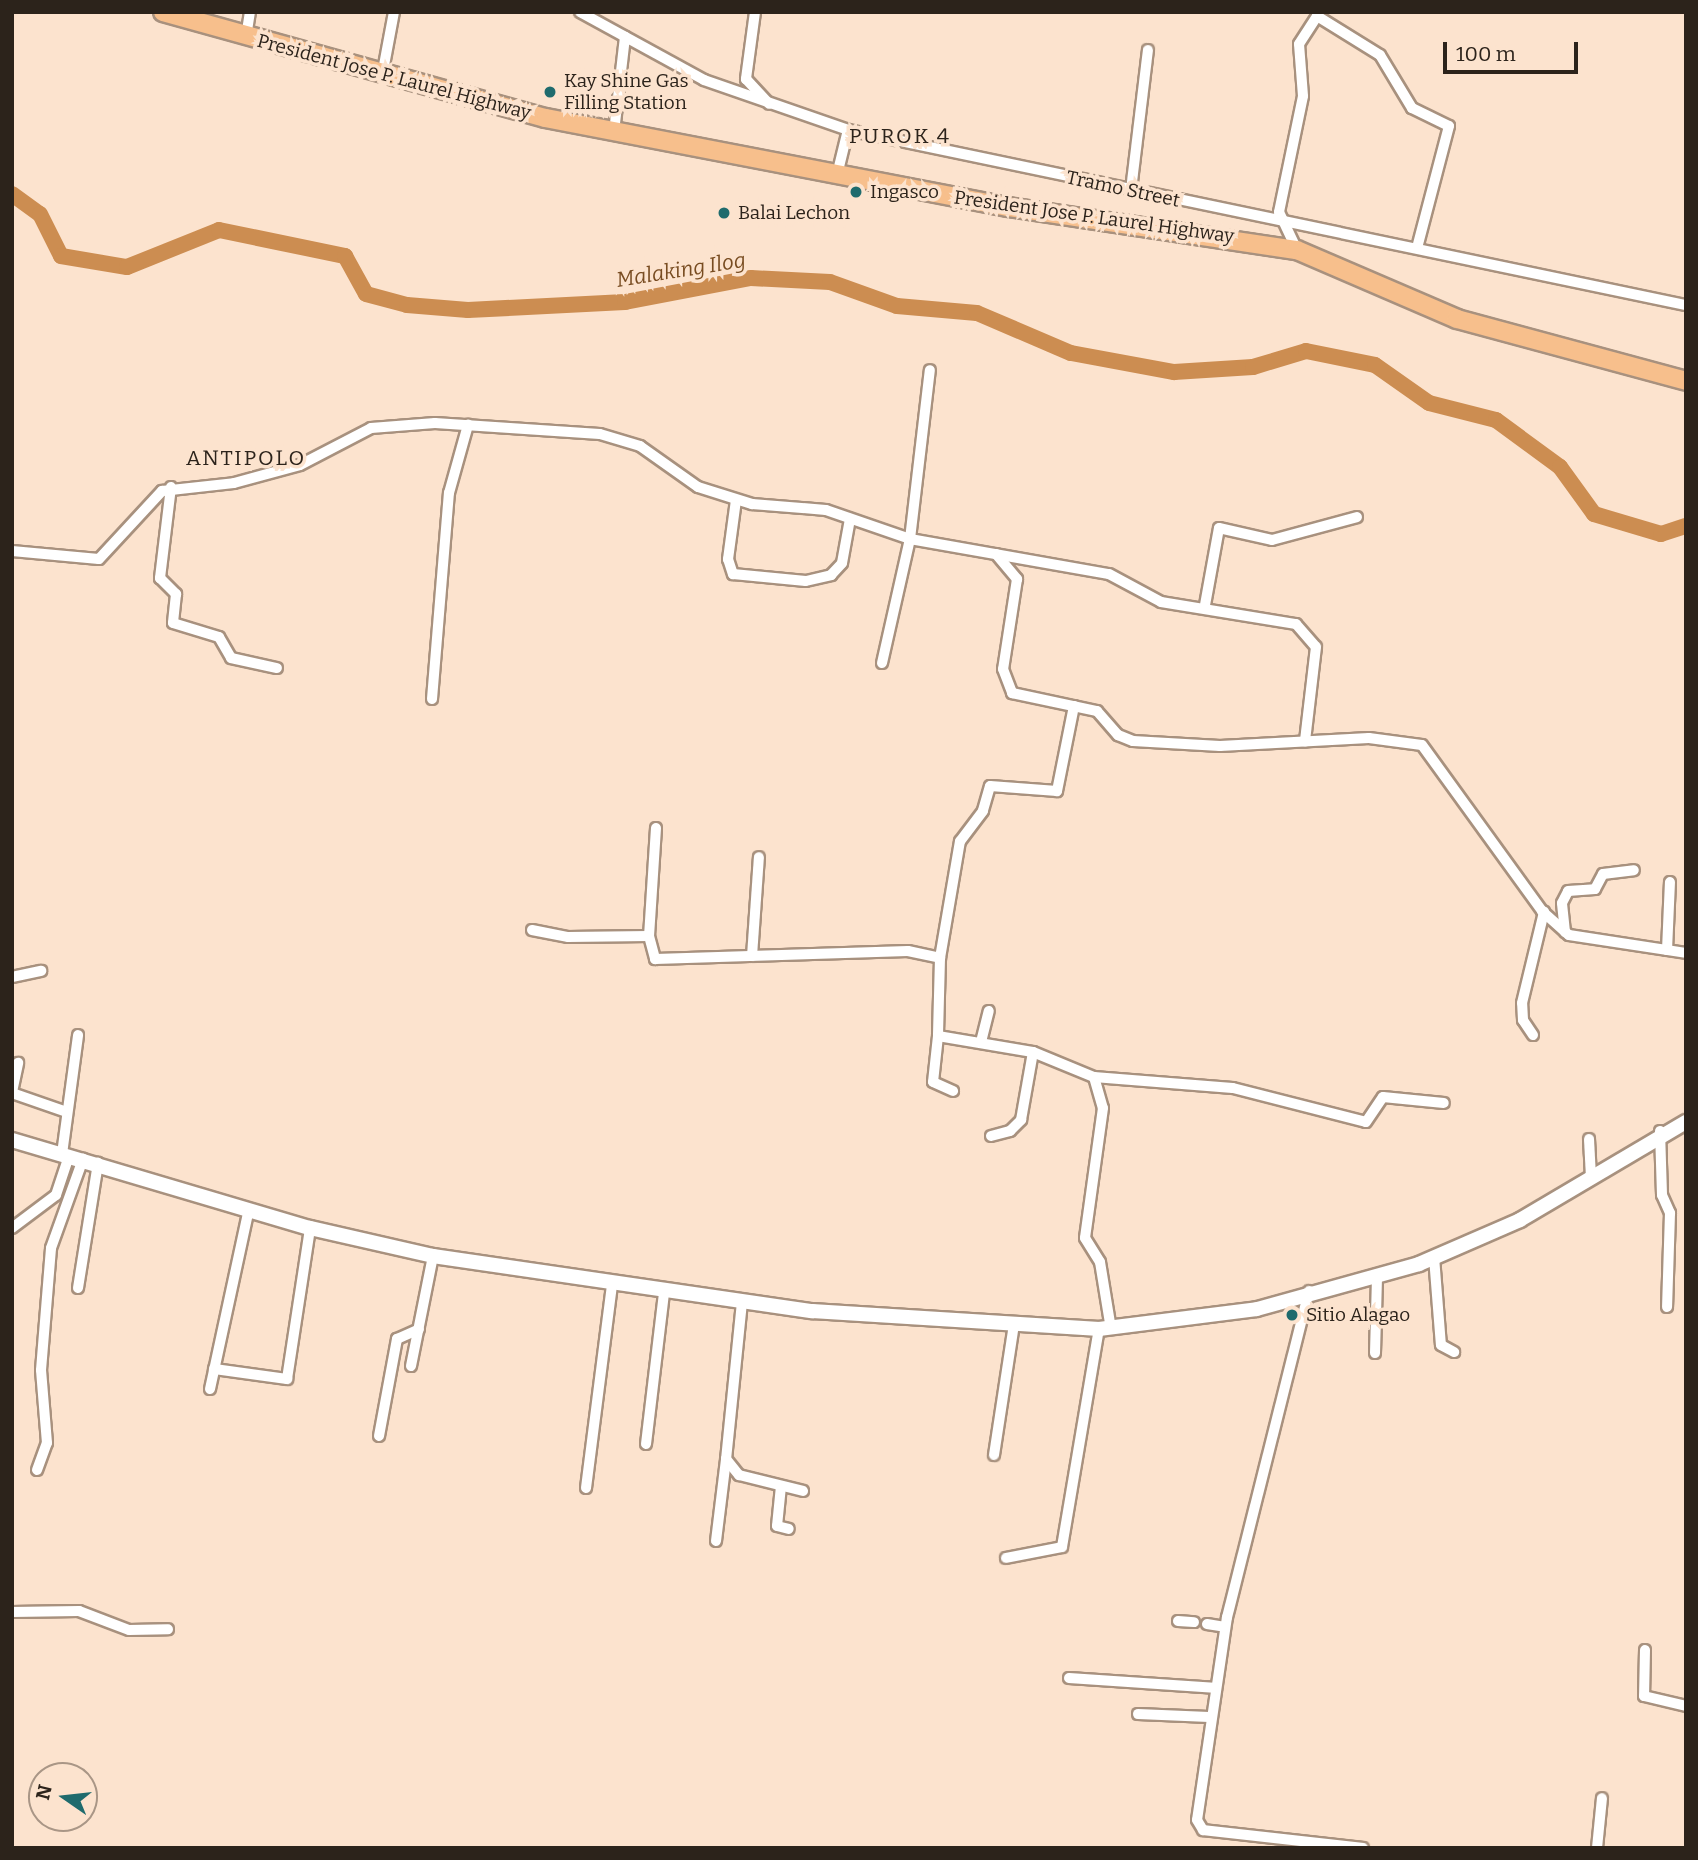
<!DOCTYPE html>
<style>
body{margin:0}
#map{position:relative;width:1698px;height:1860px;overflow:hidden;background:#fce3ce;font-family:Bitter,serif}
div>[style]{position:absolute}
.river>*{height:16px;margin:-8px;padding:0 8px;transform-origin:8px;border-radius:8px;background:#cc8d51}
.roads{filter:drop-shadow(2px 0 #a8917e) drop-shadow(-2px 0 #a8917e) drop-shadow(0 2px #a8917e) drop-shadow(0 -2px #a8917e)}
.minor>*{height:10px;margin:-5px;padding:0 5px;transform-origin:5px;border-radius:5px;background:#fff}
.tertiary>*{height:14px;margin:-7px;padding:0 7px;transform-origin:7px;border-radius:7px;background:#fff}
.trunk>*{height:18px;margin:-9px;padding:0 9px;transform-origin:9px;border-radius:9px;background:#f7bf8c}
.dots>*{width:19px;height:19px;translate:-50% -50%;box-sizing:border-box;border:4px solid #fce3ce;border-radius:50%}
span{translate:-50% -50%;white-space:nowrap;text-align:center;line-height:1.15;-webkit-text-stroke:7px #fce3ce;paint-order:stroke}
.street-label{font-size:19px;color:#2c231b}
.poi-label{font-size:19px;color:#2c231b}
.left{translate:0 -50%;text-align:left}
.neighbourhood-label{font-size:21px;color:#2c231b;letter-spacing:2px}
.water-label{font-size:21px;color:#784c21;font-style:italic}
.frame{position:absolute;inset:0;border:14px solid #2c231b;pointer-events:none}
.north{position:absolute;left:28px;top:1762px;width:70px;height:70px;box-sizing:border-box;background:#fce3ce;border:2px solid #a99686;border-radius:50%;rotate:284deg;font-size:19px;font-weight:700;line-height:28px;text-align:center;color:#2c231b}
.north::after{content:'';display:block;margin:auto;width:24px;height:32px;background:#1f6b6d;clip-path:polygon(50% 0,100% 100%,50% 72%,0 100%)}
.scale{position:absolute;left:1443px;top:42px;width:135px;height:32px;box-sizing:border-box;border:4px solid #2c231b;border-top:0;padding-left:9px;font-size:21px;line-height:24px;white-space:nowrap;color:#2c231b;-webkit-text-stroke:5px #fce3ce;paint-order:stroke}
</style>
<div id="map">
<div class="river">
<i style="left:12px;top:194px;width:34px;rotate:36deg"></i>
<i style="left:40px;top:214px;width:47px;rotate:63.4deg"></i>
<i style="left:61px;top:256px;width:67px;rotate:9.5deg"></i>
<i style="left:127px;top:267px;width:99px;rotate:-21.9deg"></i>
<i style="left:219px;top:230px;width:129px;rotate:11.7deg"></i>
<i style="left:345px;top:256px;width:43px;rotate:61.1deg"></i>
<i style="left:366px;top:294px;width:42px;rotate:15deg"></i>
<i style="left:407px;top:305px;width:61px;rotate:4.7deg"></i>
<i style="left:468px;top:310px;width:157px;rotate:-2.9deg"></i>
<i style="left:625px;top:302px;width:128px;rotate:-10.8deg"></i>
<i style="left:751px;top:278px;width:79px;rotate:2.9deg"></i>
<i style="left:830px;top:282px;width:71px;rotate:19.7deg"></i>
<i style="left:897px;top:306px;width:80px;rotate:5deg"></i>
<i style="left:977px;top:313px;width:102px;rotate:23.1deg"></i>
<i style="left:1071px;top:353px;width:105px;rotate:10.5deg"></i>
<i style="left:1174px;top:372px;width:79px;rotate:-3.6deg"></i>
<i style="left:1253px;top:367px;width:55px;rotate:-16.8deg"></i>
<i style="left:1306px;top:351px;width:70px;rotate:11.5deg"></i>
<i style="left:1375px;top:365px;width:66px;rotate:35.1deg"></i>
<i style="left:1429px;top:403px;width:69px;rotate:14.2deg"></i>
<i style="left:1496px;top:420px;width:79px;rotate:36.3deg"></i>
<i style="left:1560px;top:467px;width:58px;rotate:54.1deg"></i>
<i style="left:1594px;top:514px;width:70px;rotate:16.6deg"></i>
<i style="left:1661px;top:534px;width:26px;rotate:-18deg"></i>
</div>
<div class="roads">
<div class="minor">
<i style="left:580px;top:12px;width:141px;rotate:28.7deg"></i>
<i style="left:704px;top:80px;width:152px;rotate:19.1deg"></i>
<i style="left:848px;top:130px;width:856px;rotate:11.8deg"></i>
<i style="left:755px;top:12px;width:68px;rotate:97.7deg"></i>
<i style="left:746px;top:79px;width:34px;rotate:47deg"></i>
<i style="left:246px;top:37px;width:25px;rotate:-81deg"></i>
<i style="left:382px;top:76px;width:65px;rotate:-79.4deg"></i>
<i style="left:614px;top:132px;width:96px;rotate:-83.4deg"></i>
<i style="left:837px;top:175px;width:46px;rotate:-76.3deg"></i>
<i style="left:1131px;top:190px;width:141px;rotate:-83.1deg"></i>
<i style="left:1297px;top:250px;width:42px;rotate:-115.3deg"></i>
<i style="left:1279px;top:212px;width:118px;rotate:-78.3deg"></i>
<i style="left:1303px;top:96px;width:52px;rotate:-94.4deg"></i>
<i style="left:1299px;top:44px;width:33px;rotate:-57deg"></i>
<i style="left:1317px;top:16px;width:74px;rotate:31.8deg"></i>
<i style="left:1380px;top:55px;width:62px;rotate:58.9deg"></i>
<i style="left:1412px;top:108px;width:41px;rotate:25.9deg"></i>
<i style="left:1449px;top:126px;width:126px;rotate:104.7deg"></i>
<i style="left:171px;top:487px;width:92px;rotate:96.9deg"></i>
<i style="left:160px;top:578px;width:23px;rotate:45deg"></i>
<i style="left:176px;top:594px;width:29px;rotate:96deg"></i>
<i style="left:173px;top:623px;width:48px;rotate:16.9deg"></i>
<i style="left:219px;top:637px;width:24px;rotate:60deg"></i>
<i style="left:231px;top:658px;width:47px;rotate:12.3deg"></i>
<i style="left:736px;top:500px;width:60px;rotate:97.7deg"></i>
<i style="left:728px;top:559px;width:16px;rotate:72deg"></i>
<i style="left:733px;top:574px;width:73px;rotate:5.5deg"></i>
<i style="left:806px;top:581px;width:26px;rotate:-13deg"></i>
<i style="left:831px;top:575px;width:16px;rotate:-47deg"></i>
<i style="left:842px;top:563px;width:45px;rotate:-79.7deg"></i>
<i style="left:12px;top:551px;width:87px;rotate:5.3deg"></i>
<i style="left:99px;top:559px;width:93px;rotate:-47.2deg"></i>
<i style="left:162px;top:491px;width:72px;rotate:-6.3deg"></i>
<i style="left:234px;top:483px;width:68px;rotate:-15.3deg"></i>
<i style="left:300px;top:465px;width:80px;rotate:-27.5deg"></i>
<i style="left:371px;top:428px;width:64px;rotate:-4.5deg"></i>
<i style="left:435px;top:423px;width:165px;rotate:3.8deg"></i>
<i style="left:600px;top:434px;width:42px;rotate:16.7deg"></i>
<i style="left:640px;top:446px;width:71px;rotate:35.3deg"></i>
<i style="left:698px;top:487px;width:57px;rotate:17.5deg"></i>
<i style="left:752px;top:504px;width:74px;rotate:4.6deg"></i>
<i style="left:826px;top:510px;width:89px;rotate:19deg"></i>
<i style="left:910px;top:539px;width:202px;rotate:10deg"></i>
<i style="left:1109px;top:574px;width:59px;rotate:28.3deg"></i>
<i style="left:1161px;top:602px;width:137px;rotate:9.3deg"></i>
<i style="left:1296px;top:624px;width:30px;rotate:49deg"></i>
<i style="left:1316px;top:647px;width:95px;rotate:96.7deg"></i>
<i style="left:996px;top:554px;width:33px;rotate:50deg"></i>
<i style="left:1017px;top:579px;width:91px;rotate:98.8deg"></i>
<i style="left:1003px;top:669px;width:26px;rotate:69deg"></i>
<i style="left:1012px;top:693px;width:87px;rotate:12deg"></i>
<i style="left:1097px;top:711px;width:32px;rotate:49deg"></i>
<i style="left:1118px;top:735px;width:16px;rotate:22deg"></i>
<i style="left:1133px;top:741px;width:87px;rotate:3.3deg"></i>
<i style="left:1220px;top:746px;width:149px;rotate:-3.1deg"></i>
<i style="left:1369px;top:738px;width:53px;rotate:7.5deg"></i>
<i style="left:1422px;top:745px;width:205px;rotate:54.1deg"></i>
<i style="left:1542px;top:911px;width:36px;rotate:42deg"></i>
<i style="left:1569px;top:935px;width:118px;rotate:8.7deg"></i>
<i style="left:1205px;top:605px;width:78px;rotate:-79.7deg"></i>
<i style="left:1219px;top:528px;width:54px;rotate:12.8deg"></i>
<i style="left:1272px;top:540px;width:88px;rotate:-15.1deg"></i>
<i style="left:882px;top:663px;width:127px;rotate:-77.3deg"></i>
<i style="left:910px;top:539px;width:170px;rotate:-83.3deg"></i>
<i style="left:432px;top:699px;width:207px;rotate:-85.3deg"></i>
<i style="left:449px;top:493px;width:71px;rotate:-74.4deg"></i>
<i style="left:1074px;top:706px;width:87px;rotate:101.3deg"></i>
<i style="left:1057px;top:791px;width:67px;rotate:-175.7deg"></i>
<i style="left:990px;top:786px;width:26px;rotate:106deg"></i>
<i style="left:983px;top:811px;width:38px;rotate:127deg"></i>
<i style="left:960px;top:841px;width:119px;rotate:99.7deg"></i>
<i style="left:940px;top:958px;width:78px;rotate:91.5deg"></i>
<i style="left:938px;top:1036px;width:96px;rotate:9.6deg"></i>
<i style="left:1033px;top:1052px;width:66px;rotate:22.3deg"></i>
<i style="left:1094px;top:1077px;width:139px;rotate:4.5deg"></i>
<i style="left:1233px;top:1088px;width:137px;rotate:14.3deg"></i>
<i style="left:1366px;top:1122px;width:30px;rotate:-56deg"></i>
<i style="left:1383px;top:1097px;width:61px;rotate:5.6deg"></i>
<i style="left:656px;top:828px;width:108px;rotate:93.7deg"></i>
<i style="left:649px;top:936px;width:24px;rotate:75deg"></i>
<i style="left:655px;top:959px;width:253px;rotate:-1.8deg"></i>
<i style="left:908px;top:951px;width:33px;rotate:12deg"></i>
<i style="left:532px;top:930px;width:37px;rotate:11deg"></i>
<i style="left:568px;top:937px;width:81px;rotate:-0.7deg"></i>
<i style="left:1565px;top:932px;width:29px;rotate:-96deg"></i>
<i style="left:1562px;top:903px;width:13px;rotate:-63deg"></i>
<i style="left:1568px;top:891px;width:27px;rotate:-4deg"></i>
<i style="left:1595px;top:889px;width:17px;rotate:-62deg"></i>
<i style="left:1603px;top:874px;width:31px;rotate:-7deg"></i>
<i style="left:1667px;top:950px;width:68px;rotate:-87.5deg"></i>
<i style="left:752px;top:956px;width:99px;rotate:-86deg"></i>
<i style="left:12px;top:977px;width:30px;rotate:-12deg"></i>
<i style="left:1533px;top:1035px;width:18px;rotate:-124deg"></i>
<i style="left:1523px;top:1020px;width:17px;rotate:-93deg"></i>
<i style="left:1522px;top:1003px;width:94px;rotate:-76.4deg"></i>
<i style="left:938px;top:1036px;width:46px;rotate:96.2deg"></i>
<i style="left:933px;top:1082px;width:22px;rotate:24deg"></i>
<i style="left:981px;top:1042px;width:32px;rotate:-76deg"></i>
<i style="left:1094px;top:1077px;width:32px;rotate:74deg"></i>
<i style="left:1103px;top:1108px;width:131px;rotate:97.9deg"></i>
<i style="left:1085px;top:1238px;width:28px;rotate:58deg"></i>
<i style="left:1100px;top:1262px;width:68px;rotate:80.7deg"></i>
<i style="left:12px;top:1092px;width:30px;rotate:-78deg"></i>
<i style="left:12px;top:1093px;width:58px;rotate:19.1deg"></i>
<i style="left:1660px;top:1131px;width:64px;rotate:88.2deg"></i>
<i style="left:1662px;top:1195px;width:20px;rotate:66deg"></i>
<i style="left:1670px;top:1213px;width:94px;rotate:91.8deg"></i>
<i style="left:991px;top:1136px;width:20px;rotate:-15deg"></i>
<i style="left:1010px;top:1131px;width:16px;rotate:-45deg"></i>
<i style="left:1021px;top:1120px;width:69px;rotate:-80deg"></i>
<i style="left:1589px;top:1139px;width:35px;rotate:87deg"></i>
<i style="left:62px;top:1154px;width:120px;rotate:-82.3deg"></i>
<i style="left:12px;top:1228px;width:55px;rotate:-36.9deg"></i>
<i style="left:56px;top:1195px;width:41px;rotate:-71.6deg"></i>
<i style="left:1434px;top:1257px;width:88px;rotate:85.5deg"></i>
<i style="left:1441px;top:1345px;width:15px;rotate:28deg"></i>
<i style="left:78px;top:1288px;width:127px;rotate:-80.9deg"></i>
<i style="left:1309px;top:1291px;width:336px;rotate:104.1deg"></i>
<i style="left:1227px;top:1617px;width:205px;rotate:98.4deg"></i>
<i style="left:1197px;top:1820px;width:12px;rotate:59deg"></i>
<i style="left:1203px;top:1830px;width:161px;rotate:6.4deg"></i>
<i style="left:742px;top:1302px;width:158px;rotate:95.8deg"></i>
<i style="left:726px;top:1459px;width:21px;rotate:51deg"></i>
<i style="left:739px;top:1475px;width:66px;rotate:14deg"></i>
<i style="left:1375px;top:1353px;width:77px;rotate:-88.5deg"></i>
<i style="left:411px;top:1366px;width:112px;rotate:-78.7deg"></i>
<i style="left:214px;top:1369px;width:74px;rotate:7.8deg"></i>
<i style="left:287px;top:1379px;width:153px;rotate:-81.3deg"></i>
<i style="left:210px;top:1389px;width:184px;rotate:-77.8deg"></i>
<i style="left:379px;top:1436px;width:99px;rotate:-79.5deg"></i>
<i style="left:397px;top:1339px;width:24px;rotate:-24deg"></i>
<i style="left:646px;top:1444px;width:153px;rotate:-83.2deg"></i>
<i style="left:994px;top:1455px;width:132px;rotate:-81.3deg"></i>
<i style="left:37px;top:1470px;width:29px;rotate:-70deg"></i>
<i style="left:47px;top:1443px;width:73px;rotate:-94.7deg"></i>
<i style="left:41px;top:1370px;width:122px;rotate:-85.3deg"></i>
<i style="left:51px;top:1248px;width:95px;rotate:-70.2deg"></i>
<i style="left:781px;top:1486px;width:40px;rotate:95.7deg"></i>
<i style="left:777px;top:1526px;width:12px;rotate:14deg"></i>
<i style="left:586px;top:1488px;width:206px;rotate:-82.7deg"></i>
<i style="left:716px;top:1541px;width:83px;rotate:-83deg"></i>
<i style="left:1006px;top:1558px;width:57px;rotate:-11.1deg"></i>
<i style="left:1062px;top:1547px;width:221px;rotate:-80.4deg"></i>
<i style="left:12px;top:1612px;width:67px;rotate:-0.9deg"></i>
<i style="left:79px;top:1611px;width:53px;rotate:20.8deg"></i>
<i style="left:129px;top:1630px;width:39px;rotate:-1deg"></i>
<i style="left:1178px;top:1621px;width:16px;rotate:4deg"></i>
<i style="left:1207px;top:1624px;width:18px;rotate:9deg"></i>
<i style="left:1645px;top:1650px;width:46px;rotate:91.2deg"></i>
<i style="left:1644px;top:1696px;width:43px;rotate:13.4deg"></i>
<i style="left:1069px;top:1678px;width:145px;rotate:3.9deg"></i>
<i style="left:1138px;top:1714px;width:71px;rotate:2.4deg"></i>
<i style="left:1597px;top:1848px;width:50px;rotate:-84.3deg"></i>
</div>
<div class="tertiary">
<i style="left:12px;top:1140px;width:311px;rotate:16.5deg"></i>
<i style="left:310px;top:1228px;width:126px;rotate:12.8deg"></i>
<i style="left:433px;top:1256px;width:383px;rotate:8.3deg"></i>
<i style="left:812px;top:1311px;width:288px;rotate:3.6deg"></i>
<i style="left:1099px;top:1329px;width:159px;rotate:-7.2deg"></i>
<i style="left:1257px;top:1309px;width:168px;rotate:-15.5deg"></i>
<i style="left:1419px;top:1264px;width:110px;rotate:-23.5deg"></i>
<i style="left:1520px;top:1220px;width:193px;rotate:-30.6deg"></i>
</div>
<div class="trunk">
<i style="left:163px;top:12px;width:397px;rotate:15.5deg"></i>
<i style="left:546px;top:118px;width:470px;rotate:10.9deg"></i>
<i style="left:1008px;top:207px;width:292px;rotate:8.5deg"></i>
<i style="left:1297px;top:250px;width:174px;rotate:23.3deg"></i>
<i style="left:1457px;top:319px;width:237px;rotate:15.1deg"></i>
</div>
</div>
<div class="dots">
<i style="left:550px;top:92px;background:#1f6b6d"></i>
<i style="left:856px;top:192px;background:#1f6b6d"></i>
<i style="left:724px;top:213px;background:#1f6b6d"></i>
<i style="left:1292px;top:1315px;background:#1f6b6d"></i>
</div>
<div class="street-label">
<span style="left:394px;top:77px;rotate:15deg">President Jose P. Laurel Highway</span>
<span style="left:1123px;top:189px;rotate:12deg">Tramo Street</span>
<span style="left:1094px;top:217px;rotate:8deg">President Jose P. Laurel Highway</span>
</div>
<div class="poi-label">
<span class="left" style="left:564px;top:92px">Kay Shine Gas<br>Filling Station</span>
<span class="left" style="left:870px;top:192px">Ingasco</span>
<span class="left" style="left:738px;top:213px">Balai Lechon</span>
<span class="left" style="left:1306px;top:1315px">Sitio Alagao</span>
</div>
<div class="neighbourhood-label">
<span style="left:900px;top:136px">PUROK 4</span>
<span style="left:246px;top:458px">ANTIPOLO</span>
</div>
<div class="water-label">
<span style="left:681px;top:270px;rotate:-9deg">Malaking Ilog</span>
</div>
<div class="frame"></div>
<div class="north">N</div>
<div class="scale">100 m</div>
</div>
